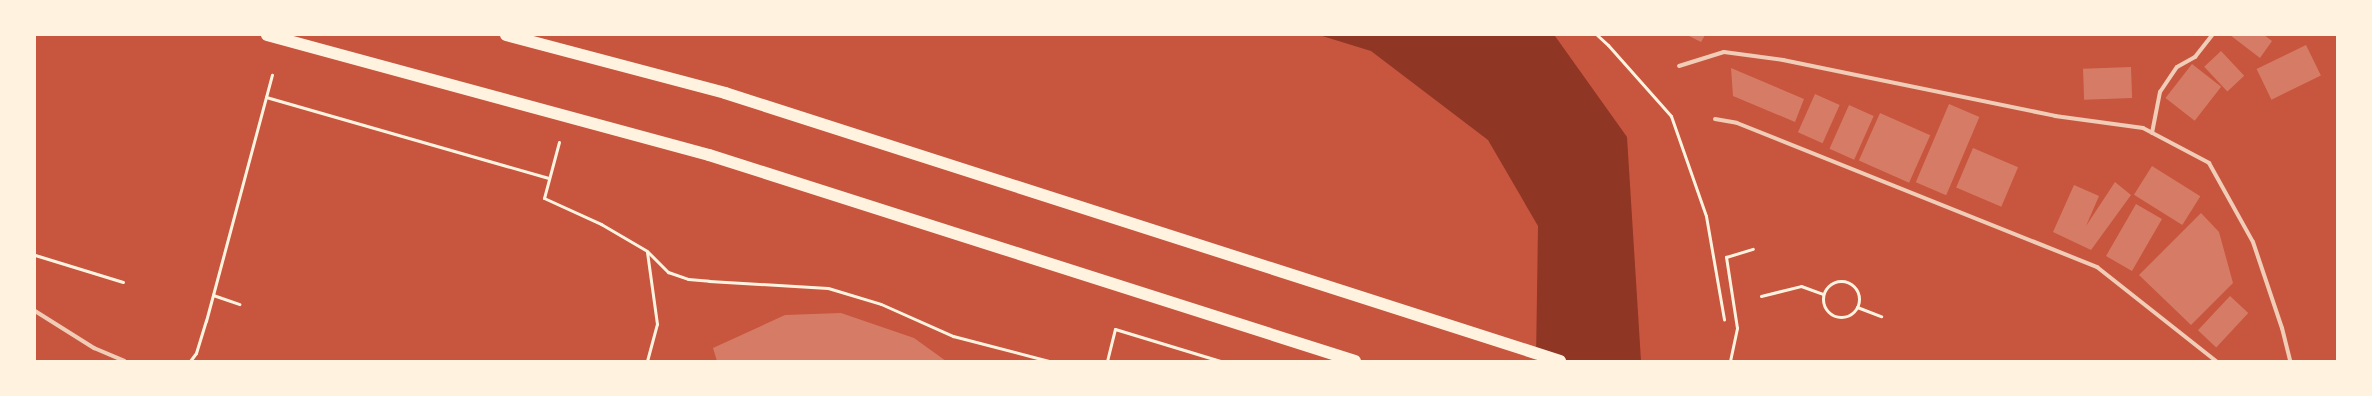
<!DOCTYPE html>
<style>
body{margin:0}
#map{position:relative;width:2372px;height:396px;overflow:hidden;background:#c8553d;font-family:"Alegreya Sans",sans-serif}
div>[style]{position:absolute}
.water>*{inset:0;background:#8f3625}
.building>*{inset:0;background:#d67c66;transform-origin:0 0}
.path>*{height:3px;margin:-1.5px;padding:0 1.5px;transform-origin:1.5px;border-radius:1.5px;background:#fff3e0}
.path>.ring{margin:-1.5px;padding:0;box-sizing:content-box;background:none;border:3px solid #fff3e0;border-radius:50%}
.service>*{height:4px;margin:-2px;padding:0 2px;transform-origin:2px;border-radius:2px;background:#f1ccb7}
.primary>*{height:12px;margin:-6px;padding:0 6px;transform-origin:6px;border-radius:6px;background:#fff3e0}
span{translate:-50% -50%;white-space:nowrap;text-align:center;line-height:1.15;-webkit-text-stroke:4px #fff3e0;paint-order:stroke}
.frame{position:absolute;inset:0;border:36px solid #fff3e0;pointer-events:none}
</style>
<div id="map">
<div class="water">
<i style="clip-path:polygon(1319px 35px,1555px 36px,1627px 137px,1641px 361px,1536px 361px,1538px 226px,1488px 140px,1371px 51px)"></i>
</div>
<div class="building">
<i style="clip-path:polygon(1687px 35px,1705px 35px,1701px 42px)"></i>
<i style="clip-path:polygon(2230px 35px,2264px 35px,2272px 41px,2260px 58px)"></i>
<i style="left:2306px;top:45px;width:34px;height:55px;rotate:64deg"></i>
<i style="left:2221px;top:51px;width:34px;height:23px;rotate:47deg"></i>
<i style="left:2192px;top:64px;width:37px;height:43px;rotate:38deg"></i>
<i style="left:2131px;top:67px;width:31px;height:48px;rotate:88deg"></i>
<i style="clip-path:polygon(1731px 68px,1804px 99px,1795px 122px,1733px 96px)"></i>
<i style="left:1815px;top:94px;width:27px;height:42px;rotate:24deg"></i>
<i style="left:1949px;top:104px;width:33px;height:85px;rotate:23deg"></i>
<i style="left:1849px;top:105px;width:27px;height:48px;rotate:24deg"></i>
<i style="left:1880px;top:113px;width:55px;height:52px;rotate:24deg"></i>
<i style="left:1973px;top:148px;width:49px;height:43px;rotate:23deg"></i>
<i style="left:2152px;top:166px;width:57px;height:34px;rotate:32deg"></i>
<i style="clip-path:polygon(2115px 182px,2131px 195px,2091px 250px,2053px 232px,2074px 185px,2099px 196px,2086px 226px)"></i>
<i style="left:2136px;top:204px;width:30px;height:60px;rotate:30deg"></i>
<i style="clip-path:polygon(2201px 213px,2219px 232px,2233px 283px,2191px 325px,2139px 275px)"></i>
<i style="left:2230px;top:296px;width:25px;height:47px;rotate:43deg"></i>
<i style="clip-path:polygon(841px 313px,914px 338px,946px 361px,717px 361px,713px 348px,785px 315px)"></i>
</div>
<div class="path">
<i style="left:1597px;top:35px;width:15px;rotate:42deg"></i>
<i style="left:1608px;top:45px;width:95px;rotate:48.4deg"></i>
<i style="left:1671px;top:116px;width:106px;rotate:70.7deg"></i>
<i style="left:1706px;top:216px;width:105px;rotate:80.1deg"></i>
<i style="left:266px;top:97px;width:294px;rotate:16deg"></i>
<i style="left:559px;top:142px;width:58px;rotate:105deg"></i>
<i style="left:544px;top:198px;width:63px;rotate:24.5deg"></i>
<i style="left:601px;top:224px;width:53px;rotate:30.4deg"></i>
<i style="left:647px;top:251px;width:30px;rotate:45deg"></i>
<i style="left:668px;top:272px;width:21px;rotate:19deg"></i>
<i style="left:688px;top:279px;width:21px;rotate:5deg"></i>
<i style="left:709px;top:281px;width:119px;rotate:3.4deg"></i>
<i style="left:828px;top:288px;width:55px;rotate:16.8deg"></i>
<i style="left:881px;top:304px;width:79px;rotate:24deg"></i>
<i style="left:953px;top:336px;width:99px;rotate:14.6deg"></i>
<i style="left:35px;top:255px;width:92px;rotate:17.1deg"></i>
<i class="ring" style="left:1823px;top:281px;width:33px;height:33px"></i>
<i style="left:213px;top:295px;width:28px;rotate:19deg"></i>
<i style="left:1761px;top:296px;width:41px;rotate:-14deg"></i>
<i style="left:1801px;top:286px;width:23px;rotate:20deg"></i>
<i style="left:1857px;top:307px;width:26px;rotate:21deg"></i>
<i style="left:190px;top:361px;width:10px;rotate:-53deg"></i>
<i style="left:196px;top:353px;width:34px;rotate:-73deg"></i>
<i style="left:206px;top:321px;width:255px;rotate:-75deg"></i>
<i style="left:647px;top:361px;width:38px;rotate:-75deg"></i>
<i style="left:657px;top:324px;width:73px;rotate:-97.9deg"></i>
<i style="left:1107px;top:361px;width:33px;rotate:-76deg"></i>
<i style="left:1115px;top:329px;width:110px;rotate:16.9deg"></i>
<i style="left:1730px;top:361px;width:34px;rotate:-78deg"></i>
<i style="left:1737px;top:328px;width:72px;rotate:-98.8deg"></i>
<i style="left:1726px;top:257px;width:28px;rotate:-17deg"></i>
</div>
<div class="service">
<i style="left:1679px;top:66px;width:47px;rotate:-17.3deg"></i>
<i style="left:1724px;top:52px;width:60px;rotate:7.7deg"></i>
<i style="left:1783px;top:60px;width:278px;rotate:11.6deg"></i>
<i style="left:2055px;top:116px;width:89px;rotate:7.8deg"></i>
<i style="left:2143px;top:128px;width:75px;rotate:27.9deg"></i>
<i style="left:2209px;top:163px;width:90px;rotate:60.9deg"></i>
<i style="left:2253px;top:242px;width:91px;rotate:71.4deg"></i>
<i style="left:2282px;top:328px;width:34px;rotate:76deg"></i>
<i style="left:1715px;top:119px;width:22px;rotate:10deg"></i>
<i style="left:1737px;top:123px;width:388px;rotate:21.8deg"></i>
<i style="left:2097px;top:267px;width:152px;rotate:38.3deg"></i>
<i style="left:2152px;top:133px;width:42px;rotate:-79deg"></i>
<i style="left:2160px;top:92px;width:30px;rotate:-56deg"></i>
<i style="left:2177px;top:67px;width:21px;rotate:-29deg"></i>
<i style="left:2195px;top:57px;width:28px;rotate:-52deg"></i>
<i style="left:35px;top:311px;width:70px;rotate:32.1deg"></i>
<i style="left:94px;top:348px;width:33px;rotate:23deg"></i>
</div>
<div class="primary">
<i style="left:267px;top:35px;width:458px;rotate:15.2deg"></i>
<i style="left:709px;top:155px;width:678px;rotate:17.69deg"></i>
<i style="left:506px;top:35px;width:227px;rotate:14.8deg"></i>
<i style="left:725px;top:93px;width:877px;rotate:17.79deg"></i>
</div>
<div class="frame"></div>
</div>
